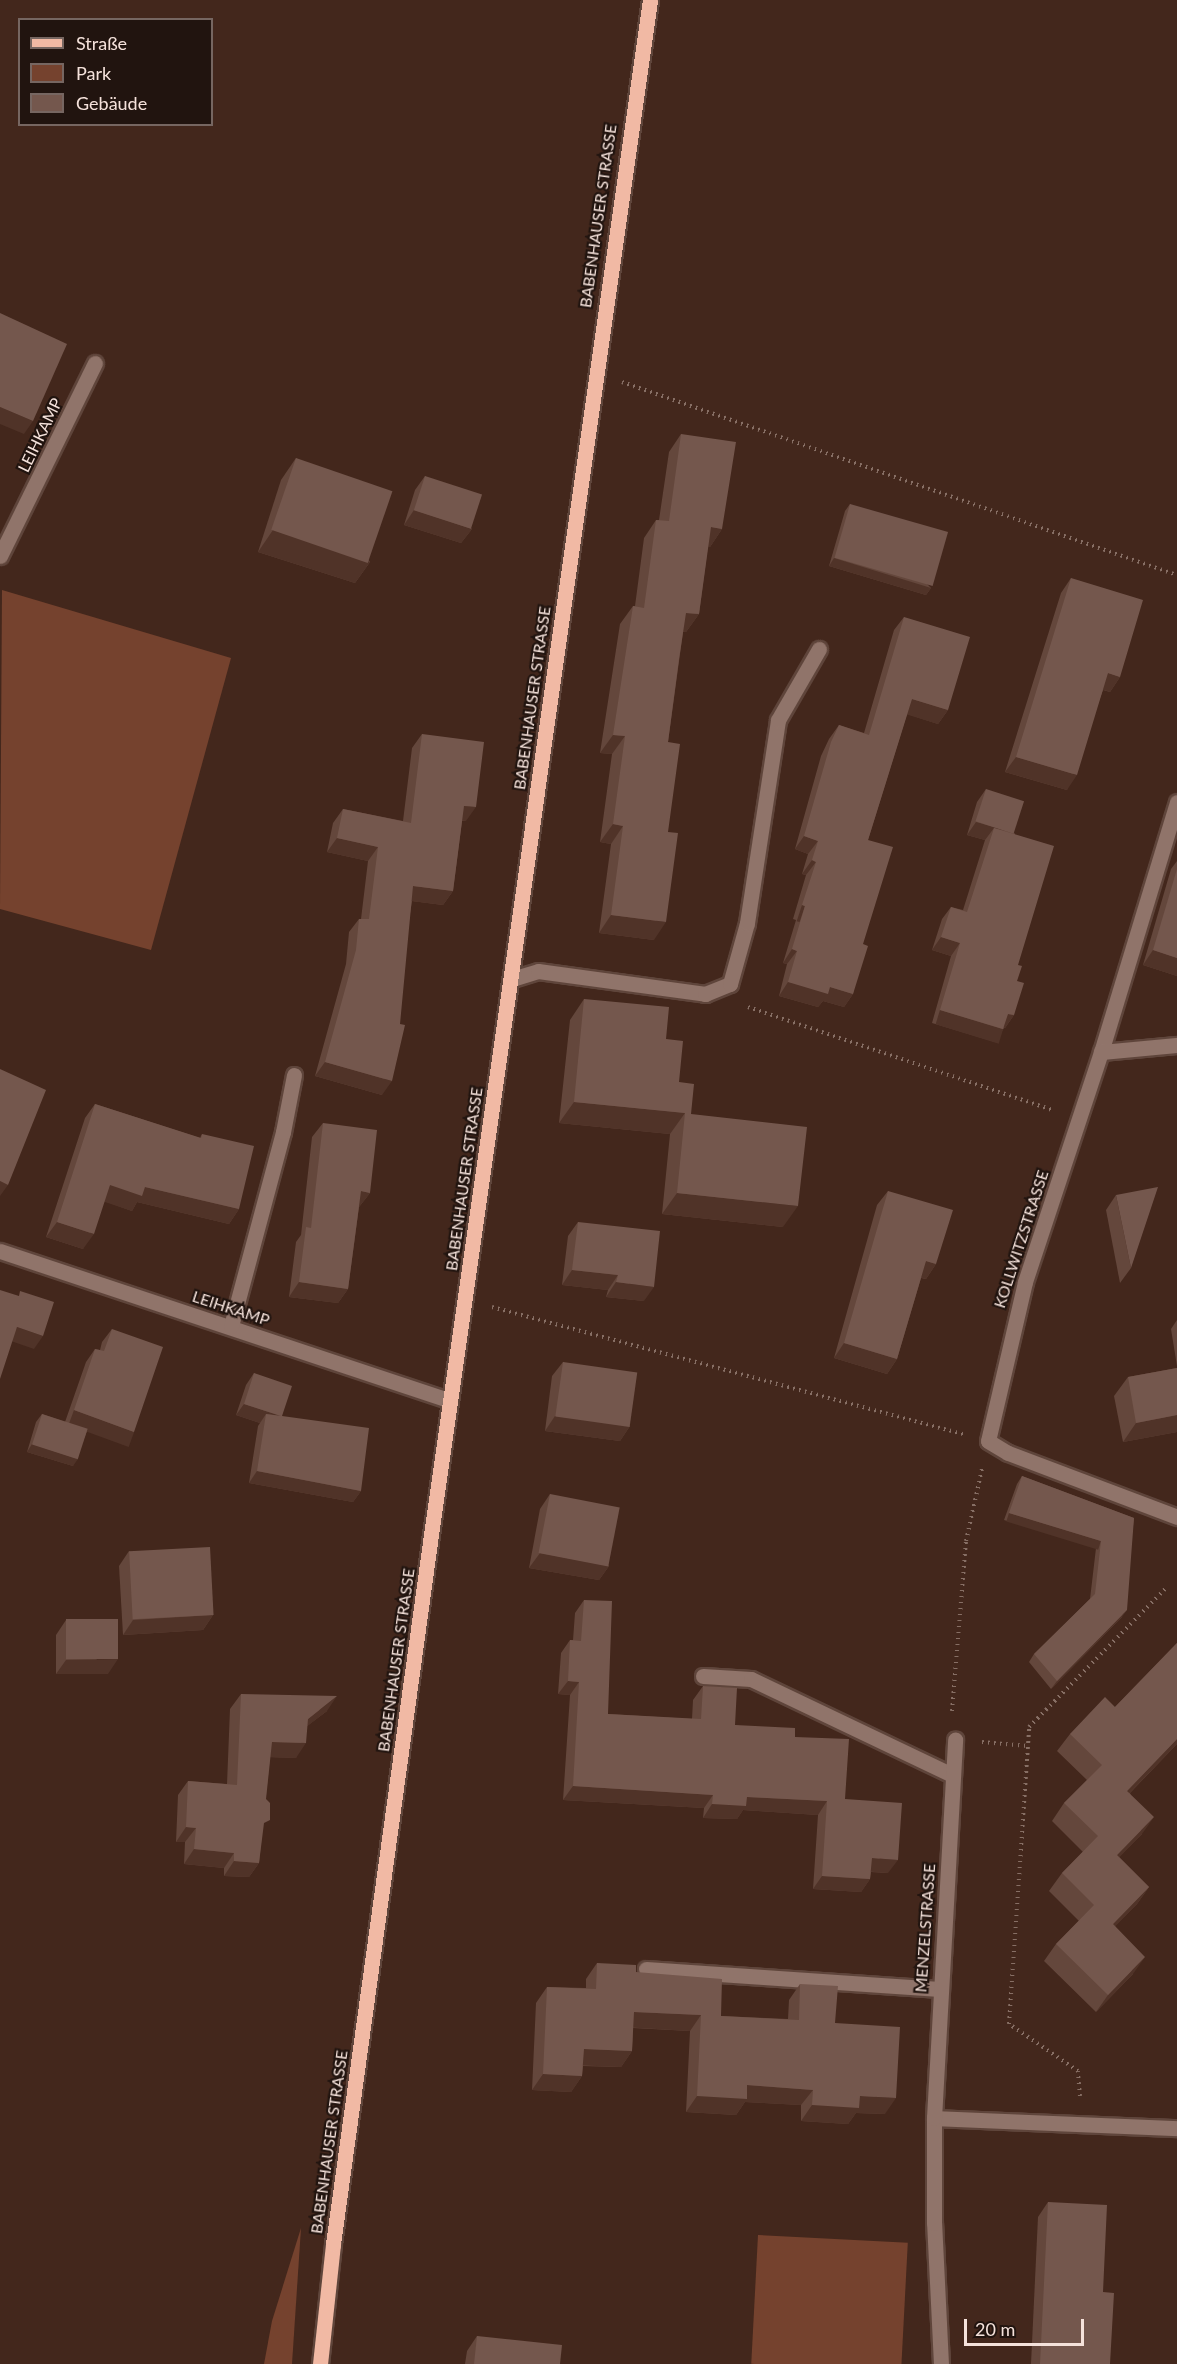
<!DOCTYPE html>
<meta charset="utf-8">
<style>
body{margin:0}
#map{position:relative;width:1177px;height:2364px;overflow:hidden;background:#43271c;font-family:Lato,sans-serif}
div>[style]{position:absolute}
.green>*{inset:0;background:#75422e;transform-origin:0 0}
.path>*{height:4px;margin-top:-2px;transform-origin:0;background:repeating-linear-gradient(90deg,#876f65 0 1.5px,transparent 0 6px)}
.roads{filter:drop-shadow(2px 0 #5f453b) drop-shadow(-2px 0 #5f453b) drop-shadow(0 2px #5f453b) drop-shadow(0 -2px #5f453b)}
.minor>*{height:15px;margin:-7.5px;padding:0 7.5px;transform-origin:7.5px;border-radius:7.5px;background:#90746a}
.major>*{height:15px;margin:-7.5px;padding:0 7.5px;transform-origin:7.5px;border-radius:7.5px;background:#f1b9a4}
.wall>*{inset:0;background:#64473c}
.shaded-wall>*{inset:0;background:#503328;transform-origin:0 0}
.building>*{inset:0;background:#74574d;transform-origin:0 0}
span{translate:-50% -50%;white-space:nowrap;text-align:center;line-height:1.15;-webkit-text-stroke:4.5px #21140f;paint-order:stroke}
.street-label{font-size:16px;color:#f5e2db}
.legend{position:absolute;left:18px;top:18px;width:195px;height:108px;box-sizing:border-box;background:#21140f;border:2px solid #766661;margin:0;padding:8px 10px;list-style:none;font-size:18px;color:#f5e2db}
.legend li{display:flex;align-items:center;gap:12px;height:30px}
.legend b{width:30px;border:2px solid #766661}
.scale{position:absolute;left:964px;top:2319px;width:120px;height:27px;box-sizing:border-box;border:3px solid #f5e2db;border-top:0;padding-left:8px;font-size:18px;line-height:21px;white-space:nowrap;color:#f5e2db;-webkit-text-stroke:4px #21140f;paint-order:stroke}
</style>
<div id="map">
<div class="green">
<i style="clip-path:polygon(2px 590px,231px 658px,151px 950px,0 909px)"></i>
<i style="clip-path:polygon(301px 2228px,292px 2364px,264px 2364px,272px 2321px)"></i>
<i style="left:758px;top:2235px;width:150px;height:129px;rotate:3deg"></i>
</div>
<div class="path">
<i style="left:622px;top:382px;width:588px;rotate:19.18deg"></i>
<i style="left:748px;top:1007px;width:322px;rotate:18.7deg"></i>
<i style="left:492px;top:1307px;width:488px;rotate:15.1deg"></i>
<i style="left:952px;top:1711px;width:171px;rotate:-85.3deg"></i>
<i style="left:966px;top:1541px;width:74px;rotate:-77.5deg"></i>
<i style="left:982px;top:1742px;width:46px;rotate:5deg"></i>
<i style="left:1080px;top:2096px;width:25px;rotate:-95deg"></i>
<i style="left:1078px;top:2071px;width:83px;rotate:-145.7deg"></i>
<i style="left:1009px;top:2024px;width:298px;rotate:-86.1deg"></i>
<i style="left:1029px;top:1727px;width:194px;rotate:-45.4deg"></i>
</div>
<div class="roads">
<div class="minor">
<i style="left:0;top:556px;width:215px;rotate:-63.8deg"></i>
<i style="left:1177px;top:802px;width:261px;rotate:106.9deg"></i>
<i style="left:1101px;top:1052px;width:242px;rotate:108.3deg"></i>
<i style="left:1025px;top:1282px;width:163px;rotate:103.1deg"></i>
<i style="left:988px;top:1441px;width:23px;rotate:31deg"></i>
<i style="left:1008px;top:1453px;width:181px;rotate:20.7deg"></i>
<i style="left:512px;top:979px;width:27px;rotate:-17deg"></i>
<i style="left:538px;top:971px;width:169px;rotate:7.8deg"></i>
<i style="left:705px;top:994px;width:27px;rotate:-22deg"></i>
<i style="left:730px;top:984px;width:63px;rotate:-74.4deg"></i>
<i style="left:747px;top:923px;width:205px;rotate:-81.3deg"></i>
<i style="left:778px;top:720px;width:82px;rotate:-60deg"></i>
<i style="left:1101px;top:1052px;width:76px;rotate:-5.3deg"></i>
<i style="left:0;top:1251px;width:474px;rotate:18.4deg"></i>
<i style="left:231px;top:1326px;width:201px;rotate:-75deg"></i>
<i style="left:283px;top:1132px;width:58px;rotate:-79.1deg"></i>
<i style="left:703px;top:1676px;width:48px;rotate:3.6deg"></i>
<i style="left:751px;top:1679px;width:223px;rotate:25.5deg"></i>
<i style="left:646px;top:1969px;width:294px;rotate:3.9deg"></i>
<i style="left:934px;top:2118px;width:243px;rotate:2.4deg"></i>
<i style="left:941px;top:2364px;width:141px;rotate:-92.8deg"></i>
<i style="left:934px;top:2223px;width:105px;rotate:-90deg"></i>
<i style="left:934px;top:2118px;width:379px;rotate:-86.8deg"></i>
</div>
<div class="major">
<i style="left:320px;top:2364px;width:121px;rotate:-83.8deg"></i>
<i style="left:333px;top:2244px;width:709px;rotate:-82.13deg"></i>
<i style="left:430px;top:1542px;width:1558px;rotate:-81.88deg"></i>
</div>
</div>
<div class="wall">
<i style="clip-path:polygon(681px 434px,722px 529px,710px 547px,708px 546px,699px 614px,686px 632px,683px 632px,668px 742px,668px 832px,654px 940px,599px 933px,611px 844px,600px 842px,612px 754px,600px 753px,620px 624px,633px 606px,635px 606px,644px 538px,656px 520px,659px 520px,669px 452px)"></i>
<i style="clip-path:polygon(296px 458px,370px 562px,355px 583px,258px 552px,281px 480px)"></i>
<i style="clip-path:polygon(425px 476px,472px 529px,461px 543px,404px 525px,415px 490px)"></i>
<i style="clip-path:polygon(850px 504px,931px 588px,926px 595px,829px 566px,845px 511px)"></i>
<i style="clip-path:polygon(1071px 578px,1120px 677px,1110px 692px,1103px 690px,1067px 790px,1005px 772px,1061px 593px)"></i>
<i style="clip-path:polygon(904px 617px,948px 710px,938px 724px,907px 714px,868px 840px,863px 944px,853px 994px,844px 1007px,823px 1001px,818px 1007px,779px 996px,787px 964px,783px 963px,796px 920px,793px 919px,806px 875px,802px 874px,808px 854px,795px 849px,821px 756px,829px 739px,839px 725px,864px 733px,894px 630px)"></i>
<i style="clip-path:polygon(422px 734px,466px 821px,462px 821px,453px 891px,443px 905px,412px 901px,382px 1095px,315px 1076px,346px 964px,349px 932px,359px 919px,361px 919px,368px 861px,327px 852px,333px 823px,343px 809px,403px 821px,412px 748px)"></i>
<i style="clip-path:polygon(986px 789px,1015px 834px,1018px 965px,1014px 1015px,1005px 1028px,1004px 1028px,995px 1042px,932px 1023px,951px 956px,932px 950px,942px 919px,951px 907px,963px 910px,985px 840px,967px 835px,977px 802px)"></i>
<i style="clip-path:polygon(1177px 861px,1177px 976px,1143px 965px,1171px 869px)"></i>
<i style="clip-path:polygon(584px 999px,679px 1082px,691px 1114px,783px 1227px,662px 1214px,670px 1134px,559px 1123px,570px 1020px)"></i>
<i style="clip-path:polygon(95px 1104px,200px 1138px,202px 1134px,239px 1209px,229px 1224px,137px 1202px,132px 1211px,104px 1201px,83px 1249px,46px 1237px,85px 1118px)"></i>
<i style="clip-path:polygon(323px 1123px,370px 1193px,359px 1207px,348px 1289px,338px 1303px,289px 1297px,296px 1242px,301px 1235px,312px 1137px)"></i>
<i style="clip-path:polygon(888px 1191px,936px 1264px,926px 1279px,921px 1278px,897px 1359px,887px 1374px,834px 1358px,877px 1205px)"></i>
<i style="clip-path:polygon(1116px 1195px,1131px 1268px,1120px 1283px,1106px 1210px)"></i>
<i style="clip-path:polygon(578px 1222px,644px 1301px,606px 1297px,608px 1290px,562px 1285px,568px 1236px)"></i>
<i style="clip-path:polygon(1177px 1320px,1177px 1366px,1171px 1329px)"></i>
<i style="clip-path:polygon(112px 1329px,134px 1432px,125px 1445px,87px 1431px,73px 1466px,27px 1452px,36px 1422px,42px 1414px,65px 1422px,86px 1362px,95px 1349px,100px 1350px,102px 1342px)"></i>
<i style="clip-path:polygon(563px 1362px,630px 1426px,620px 1441px,545px 1431px,552px 1376px)"></i>
<i style="clip-path:polygon(1177px 1368px,1177px 1432px,1123px 1442px,1114px 1396px,1128px 1377px)"></i>
<i style="clip-path:polygon(254px 1373px,282px 1416px,361px 1491px,353px 1502px,249px 1483px,258px 1426px,260px 1423px,236px 1415px,246px 1385px)"></i>
<i style="clip-path:polygon(1022px 1476px,1134px 1518px,1122px 1617px,1051px 1689px,1029px 1662px,1034px 1654px,1090px 1599px,1096px 1548px,1004px 1520px,1017px 1484px)"></i>
<i style="clip-path:polygon(550px 1494px,609px 1566px,599px 1580px,529px 1568px,540px 1509px)"></i>
<i style="clip-path:polygon(129px 1551px,213px 1615px,203px 1630px,123px 1635px,119px 1566px)"></i>
<i style="clip-path:polygon(584px 1600px,608px 1714px,692px 1719px,693px 1700px,703px 1686px,735px 1725px,795px 1737px,845px 1799px,888px 1873px,871px 1872px,870px 1879px,861px 1892px,813px 1889px,818px 1815px,743px 1810px,737px 1819px,703px 1818px,704px 1808px,563px 1800px,570px 1695px,558px 1694px,561px 1653px,570px 1640px,573px 1640px,575px 1613px)"></i>
<i style="clip-path:polygon(66px 1620px,108px 1674px,56px 1674px,56px 1635px)"></i>
<i style="clip-path:polygon(1177px 1643px,1177px 1744px,1130px 1793px,1142px 1834px,1119px 1857px,1149px 1887px,1137px 1904px,1115px 1926px,1133px 1974px,1096px 2012px,1044px 1961px,1056px 1944px,1079px 1921px,1049px 1891px,1062px 1873px,1083px 1852px,1052px 1821px,1064px 1803px,1087px 1780px,1057px 1751px,1070px 1734px,1115px 1707px)"></i>
<i style="clip-path:polygon(241px 1694px,327px 1711px,307px 1726px,296px 1758px,270px 1757px,259px 1863px,249px 1877px,224px 1876px,224px 1868px,184px 1864px,185px 1842px,176px 1842px,178px 1795px,188px 1781px,227px 1784px,230px 1709px)"></i>
<i style="clip-path:polygon(597px 1963px,636px 1972px,721px 2016px,788px 2019px,789px 2000px,800px 1984px,835px 2023px,885px 2114px,856px 2113px,848px 2124px,801px 2121px,801px 2105px,745px 2102px,736px 2115px,686px 2112px,690px 2031px,633px 2028px,632px 2051px,621px 2067px,583px 2066px,582px 2076px,571px 2092px,532px 2090px,536px 2003px,547px 1987px,586px 1988px,586px 1979px)"></i>
<i style="clip-path:polygon(1048px 2202px,1103px 2292px,1110px 2364px,1031px 2364px,1038px 2217px)"></i>
<i style="clip-path:polygon(477px 2336px,560px 2364px,465px 2364px,467px 2351px)"></i>
</div>
<div class="shaded-wall">
<i style="clip-path:polygon(0 407px,33px 421px,24px 434px,0 424px)"></i>
<i style="clip-path:polygon(414px 510px,472px 529px,461px 543px,404px 525px)"></i>
<i style="clip-path:polygon(711px 527px,722px 529px,710px 547px,698px 545px)"></i>
<i style="clip-path:polygon(273px 530px,370px 562px,355px 583px,258px 552px)"></i>
<i style="clip-path:polygon(834px 558px,931px 588px,926px 595px,829px 566px)"></i>
<i style="clip-path:polygon(686px 613px,699px 614px,686px 632px,674px 631px)"></i>
<i style="clip-path:polygon(1108px 673px,1120px 677px,1110px 692px,1098px 688px)"></i>
<i style="clip-path:polygon(912px 699px,948px 710px,938px 724px,902px 713px)"></i>
<i style="clip-path:polygon(613px 735px,625px 736px,612px 754px,600px 753px)"></i>
<i style="clip-path:polygon(1016px 757px,1077px 775px,1067px 790px,1005px 772px)"></i>
<i style="clip-path:polygon(464px 806px,476px 807px,466px 821px,454px 820px)"></i>
<i style="clip-path:polygon(976px 822px,1015px 833px,994px 828px,985px 840px,967px 835px)"></i>
<i style="clip-path:polygon(613px 824px,623px 826px,611px 844px,600px 842px)"></i>
<i style="clip-path:polygon(804px 836px,818px 841px,808px 854px,795px 849px)"></i>
<i style="clip-path:polygon(337px 838px,378px 847px,368px 861px,327px 852px)"></i>
<i style="clip-path:polygon(812px 860px,816px 862px,806px 875px,802px 874px)"></i>
<i style="clip-path:polygon(413px 886px,453px 891px,443px 905px,403px 900px)"></i>
<i style="left:802px;top:905px;width:3px;height:17px;rotate:18deg"></i>
<i style="clip-path:polygon(611px 915px,666px 922px,654px 940px,599px 933px)"></i>
<i style="clip-path:polygon(941px 937px,960px 943px,951px 956px,932px 950px)"></i>
<i style="clip-path:polygon(792px 949px,797px 951px,787px 964px,783px 963px)"></i>
<i style="clip-path:polygon(1153px 950px,1177px 958px,1177px 976px,1143px 965px)"></i>
<i style="clip-path:polygon(788px 982px,830px 987px,853px 994px,844px 1007px,823px 1001px,818px 1007px,779px 996px)"></i>
<i style="left:940px;top:1010px;width:66px;height:15px;rotate:17deg"></i>
<i style="clip-path:polygon(1008px 1014px,1014px 1015px,1005px 1028px,999px 1026px)"></i>
<i style="clip-path:polygon(325px 1062px,392px 1081px,382px 1095px,315px 1076px)"></i>
<i style="clip-path:polygon(574px 1102px,685px 1113px,670px 1134px,559px 1123px)"></i>
<i style="clip-path:polygon(0 1181px,8px 1185px,0 1196px)"></i>
<i style="clip-path:polygon(110px 1185px,145px 1187px,239px 1209px,229px 1224px,137px 1202px,132px 1211px,99px 1200px)"></i>
<i style="clip-path:polygon(361px 1191px,370px 1193px,359px 1207px,351px 1206px)"></i>
<i style="clip-path:polygon(677px 1193px,798px 1206px,783px 1227px,662px 1214px)"></i>
<i style="clip-path:polygon(57px 1222px,94px 1234px,83px 1249px,46px 1237px)"></i>
<i style="clip-path:polygon(926px 1261px,936px 1264px,926px 1279px,916px 1276px)"></i>
<i style="clip-path:polygon(572px 1270px,618px 1275px,608px 1290px,562px 1285px)"></i>
<i style="clip-path:polygon(299px 1282px,348px 1289px,338px 1303px,289px 1297px)"></i>
<i style="clip-path:polygon(616px 1282px,654px 1287px,644px 1301px,606px 1297px)"></i>
<i style="clip-path:polygon(17px 1327px,43px 1336px,34px 1349px,8px 1340px)"></i>
<i style="clip-path:polygon(844px 1343px,897px 1359px,887px 1374px,834px 1358px)"></i>
<i style="clip-path:polygon(244px 1404px,281px 1416px,266px 1414px,260px 1423px,236px 1415px)"></i>
<i style="left:74px;top:1410px;width:64px;height:16px;rotate:20deg"></i>
<i style="clip-path:polygon(1177px 1415px,1177px 1432px,1123px 1442px,1136px 1423px)"></i>
<i style="clip-path:polygon(555px 1416px,630px 1426px,620px 1441px,545px 1431px)"></i>
<i style="clip-path:polygon(32px 1444px,78px 1459px,73px 1466px,27px 1452px)"></i>
<i style="clip-path:polygon(257px 1471px,361px 1491px,353px 1502px,249px 1483px)"></i>
<i style="left:1009px;top:1513px;width:96px;height:9px;rotate:17deg"></i>
<i style="clip-path:polygon(540px 1553px,609px 1566px,599px 1580px,529px 1568px)"></i>
<i style="clip-path:polygon(1127px 1610px,1122px 1617px,1051px 1689px,1057px 1681px)"></i>
<i style="clip-path:polygon(213px 1615px,203px 1630px,123px 1635px,133px 1620px)"></i>
<i style="clip-path:polygon(118px 1659px,108px 1674px,56px 1674px,66px 1660px)"></i>
<i style="clip-path:polygon(568px 1681px,579px 1682px,570px 1695px,558px 1694px)"></i>
<i style="clip-path:polygon(337px 1696px,327px 1711px,297px 1734px,308px 1719px)"></i>
<i style="clip-path:polygon(1177px 1739px,1177px 1744px,1115px 1808px,1127px 1791px)"></i>
<i style="clip-path:polygon(272px 1742px,306px 1743px,296px 1758px,261px 1757px)"></i>
<i style="clip-path:polygon(573px 1786px,713px 1795px,704px 1808px,563px 1800px)"></i>
<i style="clip-path:polygon(747px 1797px,827px 1801px,818px 1815px,743px 1810px,737px 1819px,703px 1818px,712px 1804px)"></i>
<i style="clip-path:polygon(1154px 1817px,1142px 1834px,1104px 1873px,1117px 1855px)"></i>
<i style="clip-path:polygon(186px 1827px,196px 1828px,185px 1842px,176px 1842px)"></i>
<i style="clip-path:polygon(194px 1849px,234px 1853px,224px 1868px,184px 1864px)"></i>
<i style="clip-path:polygon(872px 1858px,898px 1860px,888px 1873px,862px 1871px)"></i>
<i style="clip-path:polygon(234px 1861px,259px 1863px,249px 1877px,224px 1876px)"></i>
<i style="clip-path:polygon(822px 1876px,870px 1879px,861px 1892px,813px 1889px)"></i>
<i style="clip-path:polygon(1149px 1887px,1137px 1904px,1100px 1942px,1113px 1924px)"></i>
<i style="clip-path:polygon(1145px 1957px,1133px 1974px,1096px 2012px,1108px 1995px)"></i>
<i style="clip-path:polygon(634px 2012px,701px 2015px,690px 2031px,623px 2027px)"></i>
<i style="clip-path:polygon(584px 2049px,632px 2051px,621px 2067px,572px 2065px)"></i>
<i style="clip-path:polygon(543px 2074px,582px 2076px,571px 2092px,532px 2090px)"></i>
<i style="clip-path:polygon(747px 2085px,813px 2090px,801px 2105px,745px 2102px,736px 2115px,686px 2112px,697px 2096px)"></i>
<i style="clip-path:polygon(860px 2096px,896px 2098px,885px 2114px,856px 2113px,848px 2124px,801px 2121px,812px 2105px)"></i>
</div>
<div class="building">
<i style="clip-path:polygon(0 313px,67px 344px,33px 421px,0 407px)"></i>
<i style="clip-path:polygon(681px 434px,736px 442px,722px 529px,711px 527px,699px 614px,686px 613px,679px 659px,668px 742px,680px 744px,668px 832px,678px 833px,666px 922px,611px 915px,623px 826px,613px 824px,625px 736px,613px 735px,633px 606px,644px 608px,656px 520px,669px 521px)"></i>
<i style="left:296px;top:458px;width:102px;height:76px;rotate:19deg"></i>
<i style="left:425px;top:476px;width:60px;height:36px;rotate:18deg"></i>
<i style="left:850px;top:504px;width:102px;height:56px;rotate:16deg"></i>
<i style="clip-path:polygon(1071px 578px,1143px 600px,1120px 677px,1108px 673px,1077px 775px,1016px 757px)"></i>
<i style="clip-path:polygon(904px 617px,970px 637px,948px 710px,912px 699px,868px 840px,893px 847px,863px 944px,868px 946px,853px 994px,830px 987px,828px 994px,788px 982px,797px 951px,792px 949px,805px 906px,802px 905px,816px 862px,812px 860px,818px 841px,804px 836px,831px 742px,839px 725px,869px 735px)"></i>
<i style="clip-path:polygon(422px 734px,484px 742px,476px 807px,464px 806px,453px 891px,413px 886px,400px 1024px,405px 1025px,392px 1081px,325px 1062px,356px 950px,359px 919px,369px 919px,378px 847px,337px 838px,343px 809px,411px 823px)"></i>
<i style="left:986px;top:789px;width:40px;height:34px;rotate:18deg"></i>
<i style="clip-path:polygon(994px 828px,1054px 846px,1018px 965px,1022px 966px,1017px 981px,1024px 983px,1014px 1015px,1008px 1014px,1003px 1029px,940px 1010px,960px 943px,941px 937px,951px 907px,967px 912px)"></i>
<i style="clip-path:polygon(1177px 869px,1177px 958px,1153px 950px)"></i>
<i style="clip-path:polygon(584px 999px,669px 1007px,666px 1039px,683px 1041px,679px 1082px,694px 1084px,691px 1114px,807px 1127px,798px 1206px,677px 1193px,685px 1113px,574px 1102px)"></i>
<i style="clip-path:polygon(0 1069px,46px 1090px,8px 1185px,0 1181px)"></i>
<i style="clip-path:polygon(95px 1104px,201px 1138px,202px 1134px,254px 1146px,239px 1209px,145px 1187px,142px 1196px,110px 1185px,94px 1234px,57px 1222px)"></i>
<i style="clip-path:polygon(323px 1123px,377px 1130px,370px 1193px,361px 1191px,348px 1289px,299px 1282px,306px 1227px,311px 1228px)"></i>
<i style="clip-path:polygon(1158px 1187px,1131px 1268px,1116px 1195px)"></i>
<i style="clip-path:polygon(888px 1191px,953px 1210px,936px 1264px,926px 1261px,897px 1359px,844px 1343px)"></i>
<i style="clip-path:polygon(578px 1222px,660px 1231px,654px 1287px,616px 1282px,618px 1275px,572px 1270px)"></i>
<i style="clip-path:polygon(0 1290px,19px 1296px,20px 1291px,54px 1302px,43px 1336px,17px 1327px,0 1379px)"></i>
<i style="clip-path:polygon(112px 1329px,163px 1347px,134px 1432px,74px 1410px,95px 1349px,104px 1351px)"></i>
<i style="left:563px;top:1362px;width:75px;height:55px;rotate:8deg"></i>
<i style="clip-path:polygon(1177px 1368px,1177px 1415px,1136px 1423px,1128px 1377px)"></i>
<i style="clip-path:polygon(254px 1373px,292px 1386px,282px 1416px,369px 1428px,361px 1491px,257px 1471px,266px 1414px,281px 1416px,244px 1404px)"></i>
<i style="left:42px;top:1414px;width:48px;height:32px;rotate:18deg"></i>
<i style="clip-path:polygon(1022px 1476px,1134px 1518px,1127px 1610px,1057px 1681px,1034px 1654px,1095px 1594px,1101px 1541px,1009px 1513px)"></i>
<i style="left:550px;top:1494px;width:71px;height:60px;rotate:11deg"></i>
<i style="left:210px;top:1547px;width:68px;height:81px;rotate:87deg"></i>
<i style="clip-path:polygon(584px 1600px,612px 1601px,608px 1714px,701px 1719px,703px 1686px,737px 1688px,735px 1725px,795px 1728px,795px 1737px,849px 1739px,845px 1799px,902px 1803px,898px 1860px,872px 1858px,870px 1879px,822px 1876px,827px 1801px,747px 1797px,746px 1806px,712px 1804px,713px 1795px,573px 1786px,579px 1682px,568px 1681px,570px 1640px,581px 1641px)"></i>
<i style="left:118px;top:1619px;width:40px;height:52px;rotate:90deg"></i>
<i style="clip-path:polygon(1177px 1643px,1177px 1739px,1127px 1791px,1154px 1817px,1117px 1855px,1149px 1887px,1113px 1924px,1145px 1957px,1108px 1995px,1056px 1944px,1094px 1905px,1062px 1873px,1098px 1836px,1064px 1803px,1102px 1765px,1070px 1734px,1105px 1697px,1115px 1707px)"></i>
<i style="clip-path:polygon(241px 1694px,337px 1696px,308px 1719px,306px 1743px,272px 1742px,266px 1799px,270px 1803px,270px 1820px,264px 1823px,259px 1863px,234px 1861px,234px 1853px,194px 1849px,196px 1828px,186px 1827px,188px 1781px,237px 1785px)"></i>
<i style="clip-path:polygon(597px 1963px,636px 1965px,636px 1972px,722px 1979px,721px 2016px,799px 2020px,800px 1984px,838px 1986px,835px 2023px,900px 2027px,896px 2098px,860px 2096px,859px 2108px,812px 2105px,813px 2090px,747px 2085px,747px 2099px,697px 2096px,701px 2015px,634px 2012px,632px 2051px,584px 2049px,582px 2076px,543px 2074px,547px 1987px,596px 1989px)"></i>
<i style="clip-path:polygon(1048px 2202px,1107px 2205px,1103px 2292px,1114px 2293px,1110px 2364px,1040px 2364px)"></i>
<i style="clip-path:polygon(477px 2336px,562px 2345px,560px 2364px,474px 2364px)"></i>
</div>
<div class="street-label">
<span style="left:598px;top:216px;rotate:-82deg">BABENHAUSER STRASSE</span>
<span style="left:40px;top:435px;rotate:-64deg">LEIHKAMP</span>
<span style="left:532px;top:698px;rotate:-82deg">BABENHAUSER STRASSE</span>
<span style="left:464px;top:1179px;rotate:-82deg">BABENHAUSER STRASSE</span>
<span style="left:1021px;top:1239px;rotate:-72deg">KOLLWITZSTRASSE</span>
<span style="left:231px;top:1308px;rotate:18deg">LEIHKAMP</span>
<span style="left:396px;top:1660px;rotate:-82deg">BABENHAUSER STRASSE</span>
<span style="left:925px;top:1928px;rotate:-86deg">MENZELSTRASSE</span>
<span style="left:329px;top:2142px;rotate:-82deg">BABENHAUSER STRASSE</span>
</div>
<ul class="legend">
<li><b style="height:8px;background:#f1b9a4"></b>Straße</li>
<li><b style="height:16px;background:#75422e"></b>Park</li>
<li><b style="height:16px;background:#74574d"></b>Gebäude</li>
</ul>
<div class="scale">20 m</div>
</div>
